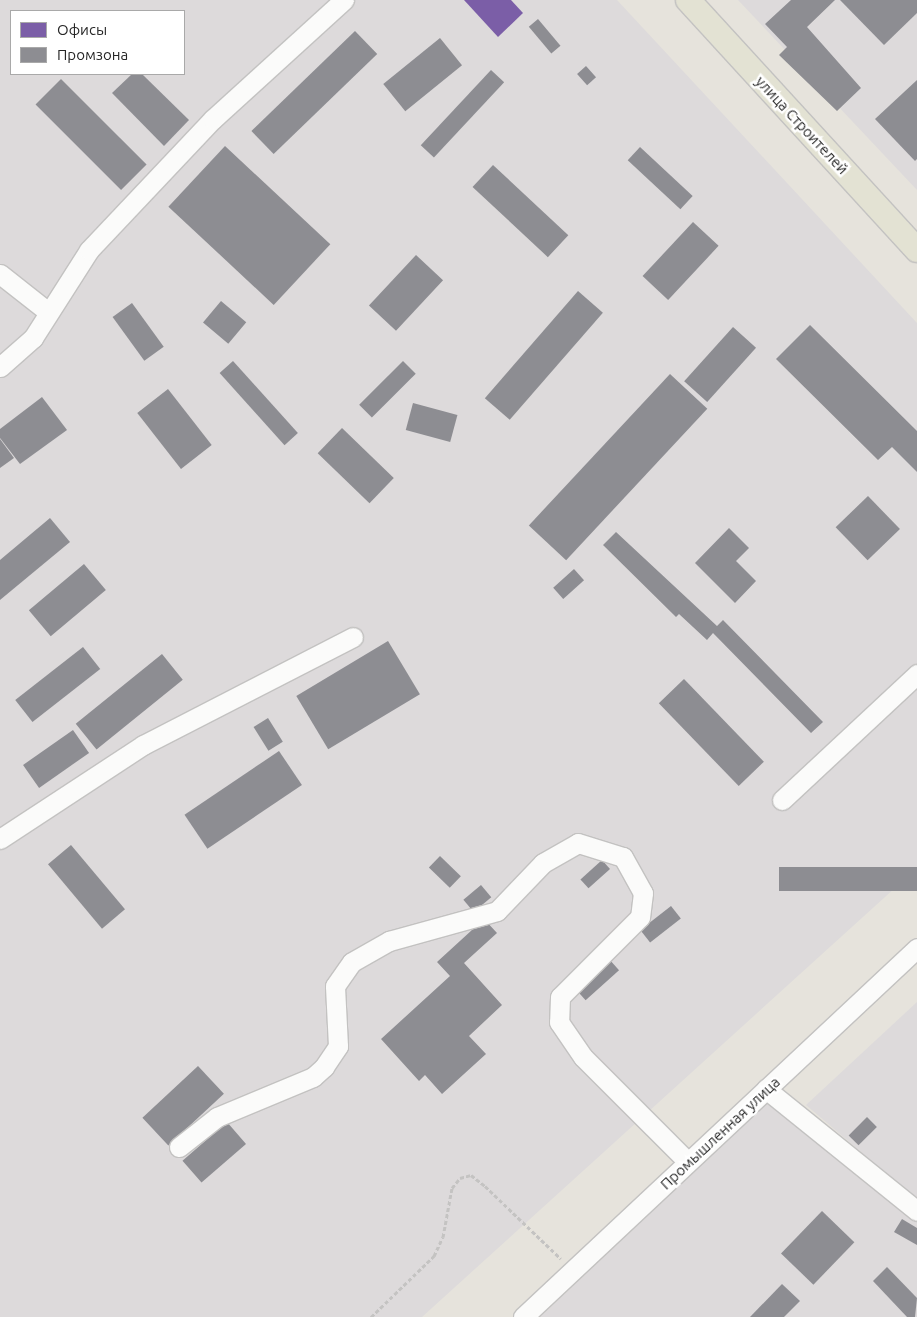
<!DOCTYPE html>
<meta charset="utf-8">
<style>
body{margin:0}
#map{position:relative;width:917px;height:1317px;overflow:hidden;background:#e6e3dc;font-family:Ubuntu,sans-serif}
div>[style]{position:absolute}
.industrial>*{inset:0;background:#dddadb}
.offices>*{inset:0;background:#7b5ea7}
.industry>*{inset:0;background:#8d8d92;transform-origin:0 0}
.path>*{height:3px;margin-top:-1.5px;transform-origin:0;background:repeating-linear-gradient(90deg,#c4c3c2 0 4px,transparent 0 6.5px)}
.roads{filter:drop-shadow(1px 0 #c3c2c1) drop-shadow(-1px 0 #c3c2c1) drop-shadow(0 1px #c3c2c1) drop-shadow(0 -1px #c3c2c1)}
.minor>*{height:19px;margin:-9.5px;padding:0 9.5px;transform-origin:9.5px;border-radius:9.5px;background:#fbfbfa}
.major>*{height:24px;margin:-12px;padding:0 12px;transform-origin:12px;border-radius:12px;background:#e3e2d3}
span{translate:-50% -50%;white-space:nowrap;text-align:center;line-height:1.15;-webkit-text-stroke:5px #fff;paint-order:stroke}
.street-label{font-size:15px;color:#272727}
.legend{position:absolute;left:10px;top:10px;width:175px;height:65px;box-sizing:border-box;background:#fff;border:1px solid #a9a9a9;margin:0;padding:6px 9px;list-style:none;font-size:15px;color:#272727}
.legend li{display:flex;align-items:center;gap:10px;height:25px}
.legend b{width:25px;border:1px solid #a9a9a9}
</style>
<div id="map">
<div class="industrial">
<i style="clip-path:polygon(evenodd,0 0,617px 0,917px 323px,917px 868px,422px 1317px,0 1317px,0 0,11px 11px,184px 11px,184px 74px,11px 74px,11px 11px)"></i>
<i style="clip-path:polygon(738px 0,917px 0,917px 190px)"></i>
<i style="clip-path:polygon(917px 1002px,917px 1200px,806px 1105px)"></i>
<i style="clip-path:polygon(768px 1102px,917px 1219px,917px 1317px,540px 1317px)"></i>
</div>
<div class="offices">
<i style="clip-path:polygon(464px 0,511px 0,523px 13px,498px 37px)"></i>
</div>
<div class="industry">
<i style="clip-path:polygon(791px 0,835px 0,807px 27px,861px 88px,837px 111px,779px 55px,787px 47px,765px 24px)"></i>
<i style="clip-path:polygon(840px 0,917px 0,917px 13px,884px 45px)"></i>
<i style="left:538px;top:19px;width:35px;height:12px;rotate:50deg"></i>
<i style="left:355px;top:31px;width:32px;height:144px;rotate:46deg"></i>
<i style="left:440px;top:38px;width:35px;height:73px;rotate:51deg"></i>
<i style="left:586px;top:66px;width:15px;height:12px;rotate:48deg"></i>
<i style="left:491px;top:70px;width:18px;height:103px;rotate:43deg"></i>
<i style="clip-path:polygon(132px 74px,142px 74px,189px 120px,164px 146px,112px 93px)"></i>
<i style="left:61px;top:79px;width:121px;height:36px;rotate:45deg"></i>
<i style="clip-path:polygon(917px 80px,917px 159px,915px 161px,875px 119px)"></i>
<i style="left:225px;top:146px;width:144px;height:83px;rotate:43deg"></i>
<i style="left:640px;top:147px;width:72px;height:18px;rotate:43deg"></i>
<i style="left:493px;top:165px;width:103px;height:30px;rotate:43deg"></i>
<i style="left:693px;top:222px;width:35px;height:74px;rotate:43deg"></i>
<i style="left:416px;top:255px;width:37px;height:69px;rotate:43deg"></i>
<i style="left:578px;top:291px;width:33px;height:142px;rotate:41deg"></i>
<i style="left:221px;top:301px;width:33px;height:28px;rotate:40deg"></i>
<i style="left:132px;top:303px;width:54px;height:24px;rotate:54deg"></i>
<i style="clip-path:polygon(810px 325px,917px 431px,917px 472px,892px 447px,878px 460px,776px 359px)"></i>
<i style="left:733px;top:327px;width:31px;height:73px;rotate:42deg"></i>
<i style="left:233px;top:361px;width:97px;height:18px;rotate:48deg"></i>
<i style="left:403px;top:361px;width:18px;height:62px;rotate:45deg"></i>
<i style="left:670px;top:374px;width:51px;height:207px;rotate:43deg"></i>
<i style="left:168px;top:389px;width:71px;height:39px;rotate:52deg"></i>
<i style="clip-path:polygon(42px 397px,67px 430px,20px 464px,0 438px,0 429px)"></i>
<i style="left:413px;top:403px;width:46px;height:28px;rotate:15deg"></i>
<i style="left:342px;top:428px;width:72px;height:35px;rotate:44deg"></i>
<i style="clip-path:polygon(0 439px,14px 458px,0 468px)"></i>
<i style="left:868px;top:496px;width:46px;height:45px;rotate:46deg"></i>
<i style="clip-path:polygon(50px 518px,70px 542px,0 600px,0 560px)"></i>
<i style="clip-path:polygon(729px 528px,749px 548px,736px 561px,756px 581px,735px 603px,695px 563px)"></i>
<i style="clip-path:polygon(616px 532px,717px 626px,723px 620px,823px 722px,811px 733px,713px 633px,707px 640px,679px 614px,676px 617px,603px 545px)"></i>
<i style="left:84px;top:564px;width:34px;height:72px;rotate:50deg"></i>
<i style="left:574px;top:569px;width:15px;height:28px;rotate:48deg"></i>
<i style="left:388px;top:641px;width:62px;height:107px;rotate:59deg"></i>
<i style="left:83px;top:647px;width:28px;height:86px;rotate:52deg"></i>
<i style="left:162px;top:654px;width:33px;height:111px;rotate:51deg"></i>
<i style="left:684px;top:679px;width:115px;height:35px;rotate:46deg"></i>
<i style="left:268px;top:718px;width:28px;height:17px;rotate:58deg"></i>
<i style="left:73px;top:730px;width:28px;height:61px;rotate:55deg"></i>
<i style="left:279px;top:751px;width:41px;height:114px;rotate:56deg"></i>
<i style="left:71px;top:845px;width:84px;height:30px;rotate:50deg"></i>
<i style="left:440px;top:856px;width:29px;height:16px;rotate:44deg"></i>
<i style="left:602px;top:860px;width:12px;height:29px;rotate:48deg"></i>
<i style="left:917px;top:867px;width:24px;height:138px;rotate:90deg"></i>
<i style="left:481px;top:885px;width:16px;height:23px;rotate:50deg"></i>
<i style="left:671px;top:906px;width:16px;height:39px;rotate:52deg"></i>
<i style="clip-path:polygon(484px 919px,497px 933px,464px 963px,502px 1005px,469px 1036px,486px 1054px,442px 1094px,425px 1075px,419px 1081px,381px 1039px,450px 976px,437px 962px)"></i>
<i style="left:609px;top:959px;width:15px;height:45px;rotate:48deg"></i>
<i style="left:198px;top:1066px;width:38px;height:76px;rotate:47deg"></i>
<i style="left:867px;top:1117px;width:14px;height:26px;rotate:45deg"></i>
<i style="left:227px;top:1122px;width:29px;height:59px;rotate:49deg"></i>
<i style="left:822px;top:1211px;width:45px;height:59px;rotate:44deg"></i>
<i style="clip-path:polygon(902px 1219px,917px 1228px,917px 1245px,894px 1232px)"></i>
<i style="clip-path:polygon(887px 1267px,917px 1298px,915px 1317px,907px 1317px,873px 1281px)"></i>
<i style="clip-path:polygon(782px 1284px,800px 1301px,784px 1317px,750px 1317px)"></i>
</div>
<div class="path">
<i style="left:371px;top:1317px;width:88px;rotate:-44.1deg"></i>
<i style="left:434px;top:1256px;width:21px;rotate:-65deg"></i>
<i style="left:443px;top:1237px;width:50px;rotate:-79.6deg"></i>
<i style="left:452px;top:1188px;width:13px;rotate:-51deg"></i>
<i style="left:460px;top:1178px;width:11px;rotate:-15deg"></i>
<i style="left:471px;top:1175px;width:18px;rotate:38deg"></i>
<i style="left:485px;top:1186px;width:105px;rotate:43.8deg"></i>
</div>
<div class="roads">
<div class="minor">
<i style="left:0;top:274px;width:60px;rotate:38.2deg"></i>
<i style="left:0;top:367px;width:44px;rotate:-41.3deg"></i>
<i style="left:33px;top:338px;width:104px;rotate:-57.5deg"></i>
<i style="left:89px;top:250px;width:180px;rotate:-46.6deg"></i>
<i style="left:213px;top:119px;width:177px;rotate:-42.3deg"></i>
<i style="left:782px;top:800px;width:185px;rotate:-43deg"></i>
<i style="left:0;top:839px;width:171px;rotate:-33.3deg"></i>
<i style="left:143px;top:745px;width:236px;rotate:-27.2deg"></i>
<i style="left:766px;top:1089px;width:194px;rotate:38.9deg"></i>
<i style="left:179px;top:1147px;width:48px;rotate:-38.3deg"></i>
<i style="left:217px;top:1117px;width:104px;rotate:-22.6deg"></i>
<i style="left:313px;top:1077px;width:15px;rotate:-42deg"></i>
<i style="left:324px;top:1067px;width:25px;rotate:-56deg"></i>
<i style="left:338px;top:1046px;width:60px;rotate:-92.9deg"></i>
<i style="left:335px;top:986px;width:29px;rotate:-55deg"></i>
<i style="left:352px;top:962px;width:43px;rotate:-29.6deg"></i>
<i style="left:389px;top:941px;width:112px;rotate:-15.5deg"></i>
<i style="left:497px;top:911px;width:66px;rotate:-46.2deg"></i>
<i style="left:543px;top:863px;width:40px;rotate:-29.7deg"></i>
<i style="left:578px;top:843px;width:47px;rotate:17.3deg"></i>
<i style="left:623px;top:857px;width:41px;rotate:60.9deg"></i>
<i style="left:643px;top:893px;width:24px;rotate:97deg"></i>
<i style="left:640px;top:917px;width:113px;rotate:135deg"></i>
<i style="left:560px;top:997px;width:25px;rotate:92deg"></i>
<i style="left:559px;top:1022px;width:42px;rotate:55.6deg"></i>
<i style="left:583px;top:1057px;width:148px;rotate:45deg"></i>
<i style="left:523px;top:1317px;width:540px;rotate:-43.12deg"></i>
</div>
<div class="major">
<i style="left:688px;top:0;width:339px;rotate:47.5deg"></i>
</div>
</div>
<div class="street-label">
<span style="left:802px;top:125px;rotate:47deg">улица Строителей</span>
<span style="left:720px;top:1133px;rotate:-43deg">Промышленная улица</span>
</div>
<ul class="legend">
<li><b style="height:14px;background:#7b5ea7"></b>Офисы</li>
<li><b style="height:14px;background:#8d8d92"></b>Промзона</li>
</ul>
</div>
